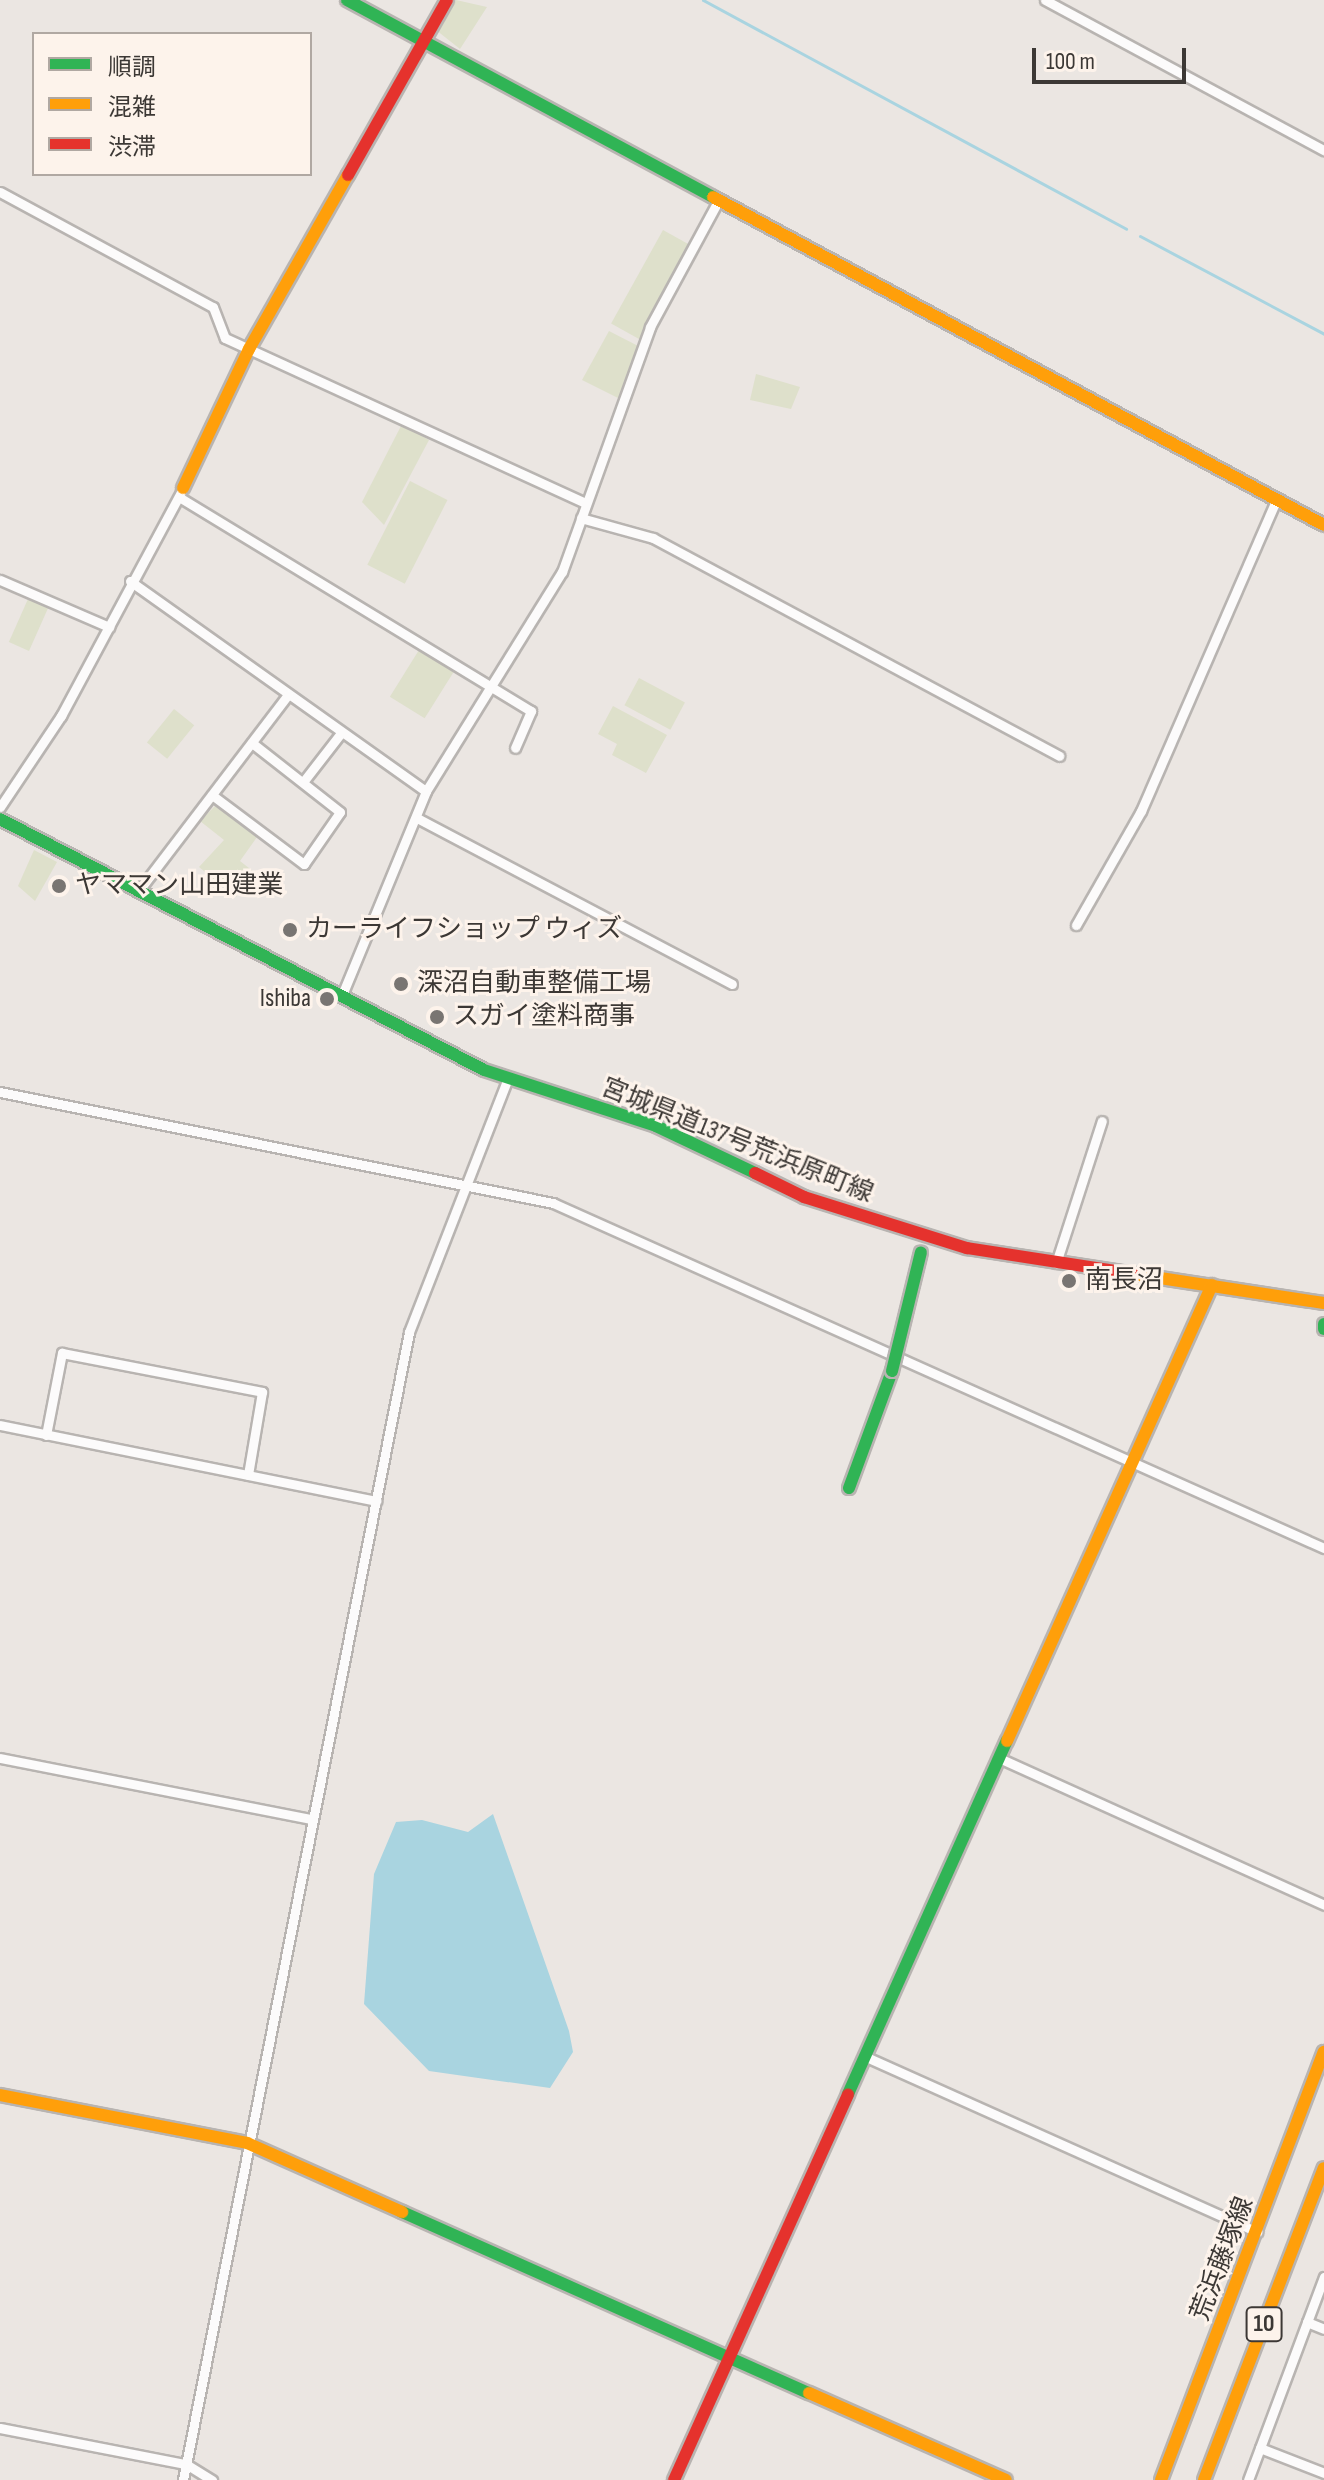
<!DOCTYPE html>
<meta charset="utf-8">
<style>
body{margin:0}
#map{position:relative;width:1324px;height:2480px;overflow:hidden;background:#ebe6e2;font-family:"Sofia Sans Condensed","Noto Sans JP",sans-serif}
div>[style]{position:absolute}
.green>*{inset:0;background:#dee0cb;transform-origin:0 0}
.water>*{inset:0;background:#a9d4e0}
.stream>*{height:3px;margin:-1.5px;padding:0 1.5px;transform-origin:1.5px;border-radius:1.5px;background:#a9d4e0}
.roads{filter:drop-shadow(2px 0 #b8b4b1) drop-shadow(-2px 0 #b8b4b1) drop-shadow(0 2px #b8b4b1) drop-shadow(0 -2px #b8b4b1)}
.street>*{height:9px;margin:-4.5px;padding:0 4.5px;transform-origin:4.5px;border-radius:4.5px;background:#fcfbfb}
.fast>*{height:12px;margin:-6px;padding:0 6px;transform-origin:6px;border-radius:6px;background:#30b455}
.slow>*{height:12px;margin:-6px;padding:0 6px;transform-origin:6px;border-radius:6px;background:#ff9f0a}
.jam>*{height:12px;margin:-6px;padding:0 6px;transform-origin:6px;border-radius:6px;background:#e5322d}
.bridges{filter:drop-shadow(2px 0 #b8b4b1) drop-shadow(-2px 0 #b8b4b1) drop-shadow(0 2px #b8b4b1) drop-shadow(0 -2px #b8b4b1)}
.fast-bridge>*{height:12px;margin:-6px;padding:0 6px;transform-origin:6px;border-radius:6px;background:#30b455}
.dots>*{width:22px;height:22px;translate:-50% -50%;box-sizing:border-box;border:4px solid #fdf3eb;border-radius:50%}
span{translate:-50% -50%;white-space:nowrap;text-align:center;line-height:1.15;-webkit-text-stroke:6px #fdf3eb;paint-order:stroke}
.shield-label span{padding:2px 6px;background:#fdf3eb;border:2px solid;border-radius:6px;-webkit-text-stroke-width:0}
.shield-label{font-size:24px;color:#3c3835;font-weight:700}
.poi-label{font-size:26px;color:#3c3835}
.left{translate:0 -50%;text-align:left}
.right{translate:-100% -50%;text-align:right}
.street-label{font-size:26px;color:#3c3835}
.legend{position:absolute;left:32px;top:32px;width:280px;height:144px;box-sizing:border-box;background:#fdf3eb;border:2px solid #b0a8a2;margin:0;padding:10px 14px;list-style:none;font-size:24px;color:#3c3835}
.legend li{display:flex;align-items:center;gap:16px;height:40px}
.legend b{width:40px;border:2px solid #b0a8a2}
.scale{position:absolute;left:1032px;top:48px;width:154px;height:36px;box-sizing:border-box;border:4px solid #3c3835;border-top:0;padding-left:10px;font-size:24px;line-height:28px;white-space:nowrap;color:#3c3835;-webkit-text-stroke:6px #fdf3eb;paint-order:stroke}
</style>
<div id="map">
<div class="green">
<i style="clip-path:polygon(456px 0,487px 7px,460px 49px,436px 30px)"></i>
<i style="left:663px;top:230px;width:37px;height:107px;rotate:29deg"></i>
<i style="clip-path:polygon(609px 331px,642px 348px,622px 400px,582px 380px)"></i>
<i style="clip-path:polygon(756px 374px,800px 387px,791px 409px,750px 400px)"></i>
<i style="clip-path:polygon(402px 424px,429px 440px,384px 525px,362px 502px)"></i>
<i style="left:410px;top:481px;width:42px;height:94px;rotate:27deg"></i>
<i style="left:28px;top:599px;width:22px;height:47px;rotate:24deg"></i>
<i style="left:419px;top:650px;width:41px;height:55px;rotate:32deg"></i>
<i style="left:639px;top:678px;width:52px;height:31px;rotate:28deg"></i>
<i style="clip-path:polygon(613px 706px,667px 735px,646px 773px,612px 755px,617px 744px,598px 734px)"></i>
<i style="left:174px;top:709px;width:26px;height:43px;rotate:39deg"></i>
<i style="clip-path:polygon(216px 805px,257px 837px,240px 861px,254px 872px,236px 897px,199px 867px,224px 840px,200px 821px)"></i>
<i style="clip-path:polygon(34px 850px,57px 862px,35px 901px,18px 886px)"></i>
</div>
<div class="water">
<i style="clip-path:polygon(493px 1814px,569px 2031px,573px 2052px,550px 2088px,429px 2071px,364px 2004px,374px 1874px,396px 1822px,422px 1820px,468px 1832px)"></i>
</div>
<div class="stream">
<i style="left:703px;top:0;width:481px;rotate:28.4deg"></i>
<i style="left:1140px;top:236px;width:208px;rotate:28deg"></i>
</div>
<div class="roads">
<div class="street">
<i style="left:1045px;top:0;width:317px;rotate:28.3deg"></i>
<i style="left:0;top:192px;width:242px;rotate:28.4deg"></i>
<i style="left:213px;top:307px;width:33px;rotate:69deg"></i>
<i style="left:225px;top:338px;width:397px;rotate:24.6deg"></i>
<i style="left:179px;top:497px;width:412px;rotate:31.3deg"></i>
<i style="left:531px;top:711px;width:40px;rotate:113.4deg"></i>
<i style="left:581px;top:518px;width:75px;rotate:15.5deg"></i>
<i style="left:653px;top:538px;width:461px;rotate:28.2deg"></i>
<i style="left:0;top:580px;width:119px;rotate:23.3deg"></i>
<i style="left:130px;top:581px;width:363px;rotate:35.4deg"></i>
<i style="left:303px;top:782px;width:62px;rotate:-52.2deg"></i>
<i style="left:212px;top:795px;width:115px;rotate:36.9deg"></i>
<i style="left:304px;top:864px;width:63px;rotate:-55.3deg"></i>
<i style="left:340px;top:812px;width:112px;rotate:-141.9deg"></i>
<i style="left:0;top:807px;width:110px;rotate:-56.2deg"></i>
<i style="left:61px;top:716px;width:252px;rotate:-61.8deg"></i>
<i style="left:417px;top:818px;width:356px;rotate:27.8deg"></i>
<i style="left:140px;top:889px;width:244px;rotate:-52.7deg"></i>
<i style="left:1076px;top:925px;width:131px;rotate:-60.3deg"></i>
<i style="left:1141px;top:811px;width:339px;rotate:-66.5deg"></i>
<i style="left:342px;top:995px;width:221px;rotate:-67.6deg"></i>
<i style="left:426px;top:791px;width:258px;rotate:-58.2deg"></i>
<i style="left:562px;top:572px;width:260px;rotate:-70.2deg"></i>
<i style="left:650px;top:327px;width:143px;rotate:-61.6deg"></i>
<i style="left:0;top:1092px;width:564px;rotate:11.35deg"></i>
<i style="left:553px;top:1203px;width:845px;rotate:24.11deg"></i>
<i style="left:1056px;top:1263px;width:149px;rotate:-72.1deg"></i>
<i style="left:0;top:1425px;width:384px;rotate:11.4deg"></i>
<i style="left:46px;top:1435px;width:84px;rotate:-79deg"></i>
<i style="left:62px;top:1353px;width:204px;rotate:11deg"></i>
<i style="left:262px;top:1392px;width:84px;rotate:99.6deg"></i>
<i style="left:0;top:1758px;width:318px;rotate:11.1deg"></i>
<i style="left:999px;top:1758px;width:357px;rotate:24.3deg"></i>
<i style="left:864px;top:2056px;width:431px;rotate:24.1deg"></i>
<i style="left:1307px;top:2322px;width:18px;rotate:22deg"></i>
<i style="left:0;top:2428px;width:189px;rotate:11deg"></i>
<i style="left:186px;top:2464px;width:31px;rotate:32deg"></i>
<i style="left:1260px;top:2448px;width:69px;rotate:21.3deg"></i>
<i style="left:183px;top:2480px;width:1170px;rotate:-78.86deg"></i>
<i style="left:409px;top:1332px;width:273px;rotate:-68.7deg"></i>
<i style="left:1248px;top:2480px;width:217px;rotate:-69.5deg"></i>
</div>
<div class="fast">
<i style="left:347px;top:0;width:416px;rotate:28.3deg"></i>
<i style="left:0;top:819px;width:545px;rotate:27.41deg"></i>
<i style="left:484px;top:1070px;width:181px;rotate:18deg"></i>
<i style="left:656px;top:1126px;width:110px;rotate:25.4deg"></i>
<i style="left:1324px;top:1324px;width:5px;rotate:90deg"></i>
<i style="left:849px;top:1488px;width:125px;rotate:-69.8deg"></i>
<i style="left:848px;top:2094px;width:387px;rotate:-65.8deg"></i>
<i style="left:402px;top:2212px;width:445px;rotate:24deg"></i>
</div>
<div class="slow">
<i style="left:713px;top:197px;width:693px;rotate:28.23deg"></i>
<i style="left:183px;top:488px;width:154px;rotate:-64.6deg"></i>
<i style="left:249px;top:349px;width:200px;rotate:-60.4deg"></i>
<i style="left:1134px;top:1274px;width:192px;rotate:8.7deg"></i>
<i style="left:1007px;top:1741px;width:500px;rotate:-65.8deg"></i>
<i style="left:0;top:2095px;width:252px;rotate:11deg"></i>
<i style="left:247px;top:2143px;width:170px;rotate:24deg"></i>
<i style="left:809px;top:2393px;width:215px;rotate:23.8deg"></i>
<i style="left:1161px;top:2480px;width:458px;rotate:-69.2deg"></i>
<i style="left:1204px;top:2480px;width:334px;rotate:-69deg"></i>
</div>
<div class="jam">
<i style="left:348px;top:175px;width:201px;rotate:-60.5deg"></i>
<i style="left:755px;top:1173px;width:55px;rotate:26.1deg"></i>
<i style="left:804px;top:1197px;width:171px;rotate:17.4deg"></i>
<i style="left:967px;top:1248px;width:169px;rotate:8.8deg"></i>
<i style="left:674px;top:2480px;width:423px;rotate:-65.7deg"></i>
</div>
</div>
<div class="bridges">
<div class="fast-bridge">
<i style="left:892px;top:1371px;width:122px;rotate:-76.3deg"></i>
</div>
</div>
<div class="dots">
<i style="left:59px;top:886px;background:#797572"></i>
<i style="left:290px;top:930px;background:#797572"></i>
<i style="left:401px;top:984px;background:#797572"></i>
<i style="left:327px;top:999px;background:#797572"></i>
<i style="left:437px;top:1017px;background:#797572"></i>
<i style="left:1069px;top:1281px;background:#797572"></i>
</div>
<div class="shield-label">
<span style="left:1264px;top:2324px">10</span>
</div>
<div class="poi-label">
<span class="left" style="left:75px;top:886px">ヤママン山田建業</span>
<span class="left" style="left:306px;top:930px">カーライフショップ ウィズ</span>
<span class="left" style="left:417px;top:984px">深沼自動車整備工場</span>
<span class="right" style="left:311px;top:999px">Ishiba</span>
<span class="left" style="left:453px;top:1017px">スガイ塗料商事</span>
<span class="left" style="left:1085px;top:1281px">南長沼</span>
</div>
<div class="street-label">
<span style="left:737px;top:1141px;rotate:22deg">宮城県道137号荒浜原町線</span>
<span style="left:1223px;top:2259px;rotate:-69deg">荒浜藤塚線</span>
</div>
<ul class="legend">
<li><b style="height:10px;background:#30b455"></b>順調</li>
<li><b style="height:10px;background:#ff9f0a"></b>混雑</li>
<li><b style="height:10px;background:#e5322d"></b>渋滞</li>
</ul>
<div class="scale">100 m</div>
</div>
